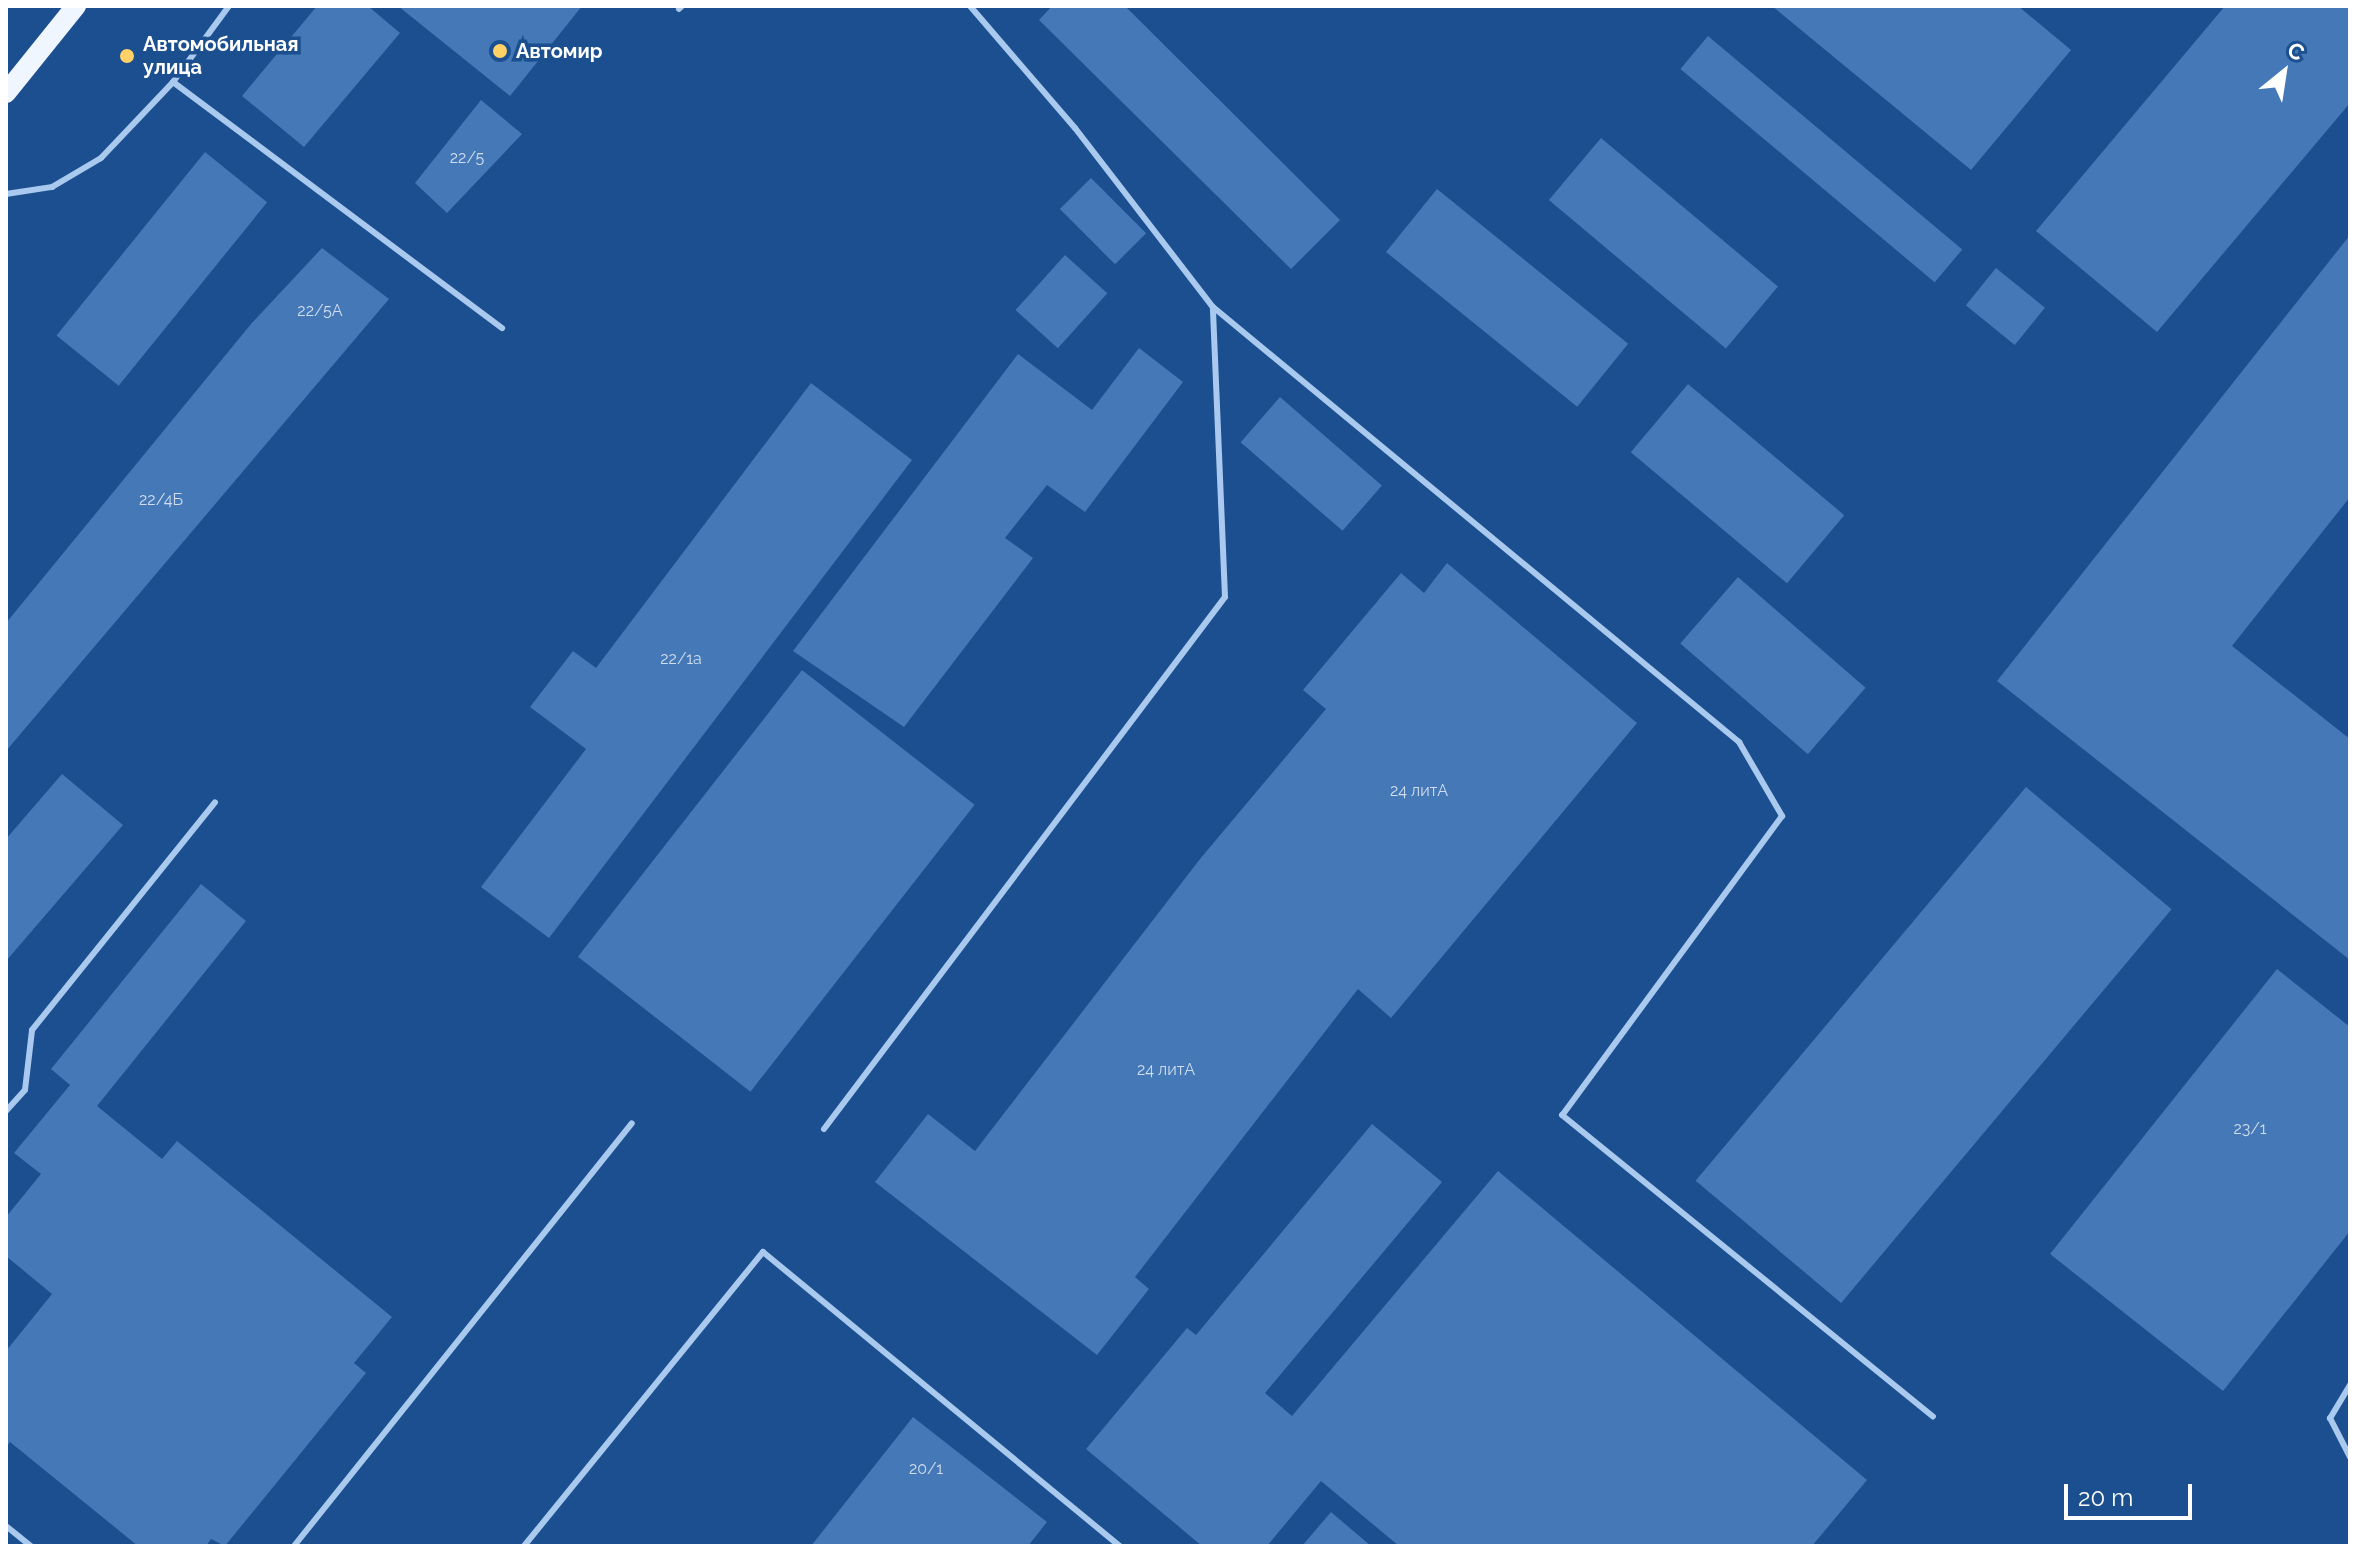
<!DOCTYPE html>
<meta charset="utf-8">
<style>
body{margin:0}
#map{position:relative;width:2356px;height:1552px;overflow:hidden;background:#1b4f8f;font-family:Raleway,sans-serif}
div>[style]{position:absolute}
.building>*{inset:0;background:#4478b7;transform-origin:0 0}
.service>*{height:6px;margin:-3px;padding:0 3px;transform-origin:3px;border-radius:3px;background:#a9c9ee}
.primary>*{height:20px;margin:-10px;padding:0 10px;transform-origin:10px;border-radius:10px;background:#f0f6ff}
.dots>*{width:22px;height:22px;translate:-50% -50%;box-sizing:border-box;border:4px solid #1b4f8f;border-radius:50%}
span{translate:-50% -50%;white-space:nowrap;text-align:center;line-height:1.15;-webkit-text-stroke:7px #1b4f8f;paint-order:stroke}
.number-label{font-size:16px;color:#d0dded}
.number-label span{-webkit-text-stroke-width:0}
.poi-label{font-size:20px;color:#fff;font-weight:700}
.left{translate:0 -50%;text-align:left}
.frame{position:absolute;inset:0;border:8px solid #fff;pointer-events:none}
.north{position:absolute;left:2244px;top:32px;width:80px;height:80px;-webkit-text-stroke:6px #1b4f8f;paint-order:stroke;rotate:30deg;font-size:22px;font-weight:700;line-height:32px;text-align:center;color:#fff}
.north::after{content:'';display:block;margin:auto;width:28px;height:36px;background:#fff;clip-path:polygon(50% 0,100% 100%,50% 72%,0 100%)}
.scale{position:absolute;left:2064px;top:1484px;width:128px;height:36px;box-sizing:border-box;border:4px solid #fff;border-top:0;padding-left:10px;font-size:24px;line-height:28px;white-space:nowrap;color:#fff;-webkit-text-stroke:6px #1b4f8f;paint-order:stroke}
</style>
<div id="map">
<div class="building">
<i style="clip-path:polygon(317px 6px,368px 6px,400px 33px,304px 147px,242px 96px)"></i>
<i style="clip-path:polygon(398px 6px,582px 6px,510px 96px)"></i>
<i style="clip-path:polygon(1052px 6px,1125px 6px,1340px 220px,1291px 269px,1039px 20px)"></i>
<i style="clip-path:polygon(1772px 6px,2018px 6px,2071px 50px,1971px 170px)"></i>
<i style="clip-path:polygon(2225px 6px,2350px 6px,2350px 103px,2157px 332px,2036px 231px)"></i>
<i style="left:1708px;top:36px;width:332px;height:43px;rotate:40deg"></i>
<i style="clip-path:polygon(481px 100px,522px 134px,447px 213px,415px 183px)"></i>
<i style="left:1601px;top:138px;width:231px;height:81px;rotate:40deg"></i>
<i style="left:205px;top:152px;width:80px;height:236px;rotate:39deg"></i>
<i style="left:1091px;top:178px;width:78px;height:44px;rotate:45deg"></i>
<i style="left:1437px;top:189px;width:246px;height:81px;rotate:39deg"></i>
<i style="clip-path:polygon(2350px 235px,2350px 497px,2232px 646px,2350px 739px,2350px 960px,1997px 681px)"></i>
<i style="clip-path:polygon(322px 248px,389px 299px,6px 751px,6px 623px,251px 324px)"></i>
<i style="left:1065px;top:255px;width:57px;height:74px;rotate:42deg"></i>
<i style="left:1996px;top:268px;width:63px;height:48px;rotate:39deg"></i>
<i style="clip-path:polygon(1139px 348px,1183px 382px,1085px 512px,1047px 485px,1005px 538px,1033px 558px,904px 727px,793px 651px,1018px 354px,1092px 410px)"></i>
<i style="clip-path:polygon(811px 383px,912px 460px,549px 938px,481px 887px,586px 749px,530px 707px,573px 651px,596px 668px)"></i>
<i style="left:1688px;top:384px;width:204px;height:89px;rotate:40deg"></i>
<i style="left:1280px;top:397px;width:135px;height:60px;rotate:41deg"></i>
<i style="clip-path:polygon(1447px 563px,1637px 723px,1391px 1018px,1358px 989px,1135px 1277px,1149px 1289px,1097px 1355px,875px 1182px,928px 1114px,975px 1151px,1200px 859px,1326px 709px,1303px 690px,1401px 573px,1424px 593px)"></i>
<i style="left:1738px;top:577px;width:169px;height:88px;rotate:41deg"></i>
<i style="left:802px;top:670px;width:219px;height:364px;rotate:38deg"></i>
<i style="clip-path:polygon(62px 774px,123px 825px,6px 961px,6px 839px)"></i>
<i style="left:2026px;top:787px;width:190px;height:514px;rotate:40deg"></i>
<i style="clip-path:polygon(201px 884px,246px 921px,97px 1106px,162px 1159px,177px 1141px,392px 1317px,354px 1363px,366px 1373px,225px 1546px,211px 1539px,206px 1546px,138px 1546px,10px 1442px,6px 1447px,6px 1351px,52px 1294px,6px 1256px,6px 1217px,41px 1174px,14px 1153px,70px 1085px,51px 1069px)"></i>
<i style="clip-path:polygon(2277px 969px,2350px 1027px,2350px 1231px,2223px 1391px,2050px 1254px)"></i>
<i style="clip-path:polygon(1372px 1124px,1442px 1182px,1265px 1393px,1292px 1416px,1498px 1171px,1867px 1480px,1812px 1546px,1399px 1546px,1321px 1481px,1267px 1546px,1202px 1546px,1086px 1449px,1187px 1328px,1196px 1335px)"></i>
<i style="clip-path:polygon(913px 1417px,1047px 1522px,1028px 1546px,811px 1546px)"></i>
<i style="clip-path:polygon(1331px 1512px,1371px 1546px,1302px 1546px)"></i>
</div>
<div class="service">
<i style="left:970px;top:6px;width:161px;rotate:49.3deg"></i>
<i style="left:1075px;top:128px;width:226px;rotate:52.4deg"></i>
<i style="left:1213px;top:307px;width:683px;rotate:39.59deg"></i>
<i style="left:1739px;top:742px;width:86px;rotate:59.8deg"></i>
<i style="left:1782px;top:816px;width:371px;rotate:126.3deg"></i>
<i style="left:1562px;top:1115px;width:478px;rotate:39.1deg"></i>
<i style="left:679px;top:9px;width:4px;rotate:-45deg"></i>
<i style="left:173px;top:82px;width:411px;rotate:36.8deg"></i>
<i style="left:6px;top:194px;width:47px;rotate:-8.7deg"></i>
<i style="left:52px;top:187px;width:57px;rotate:-30.6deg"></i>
<i style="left:101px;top:158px;width:105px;rotate:-46.5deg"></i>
<i style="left:173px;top:82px;width:94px;rotate:-53.6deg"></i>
<i style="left:6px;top:1111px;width:28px;rotate:-48deg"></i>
<i style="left:25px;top:1090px;width:60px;rotate:-83.3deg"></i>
<i style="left:32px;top:1030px;width:292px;rotate:-51.2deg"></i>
<i style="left:824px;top:1129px;width:666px;rotate:-52.99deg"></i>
<i style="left:1225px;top:597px;width:290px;rotate:-92.4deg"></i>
<i style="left:2350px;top:1385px;width:39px;rotate:121deg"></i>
<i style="left:2330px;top:1418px;width:44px;rotate:62.9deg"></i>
<i style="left:6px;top:1526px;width:32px;rotate:39deg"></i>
<i style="left:294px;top:1546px;width:541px;rotate:-51.37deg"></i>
<i style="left:524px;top:1546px;width:379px;rotate:-50.9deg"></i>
<i style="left:763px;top:1252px;width:462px;rotate:39.5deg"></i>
</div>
<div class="primary">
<i style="left:6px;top:93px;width:112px;rotate:-51.2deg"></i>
</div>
<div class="dots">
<i style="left:500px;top:51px;background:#ffd166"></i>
<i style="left:127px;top:56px;background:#ffd166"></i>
</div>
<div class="number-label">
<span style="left:467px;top:158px">22/5</span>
<span style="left:320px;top:311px">22/5А</span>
<span style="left:161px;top:500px">22/4Б</span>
<span style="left:681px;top:659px">22/1а</span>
<span style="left:1419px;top:791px">24 литА</span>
<span style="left:1166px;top:1070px">24 литА</span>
<span style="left:2250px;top:1129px">23/1</span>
<span style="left:926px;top:1469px">20/1</span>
</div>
<div class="poi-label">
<span class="left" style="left:143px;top:56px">Автомобильная<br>улица</span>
<span class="left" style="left:516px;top:51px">Автомир</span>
</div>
<div class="frame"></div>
<div class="north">С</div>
<div class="scale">20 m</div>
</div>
